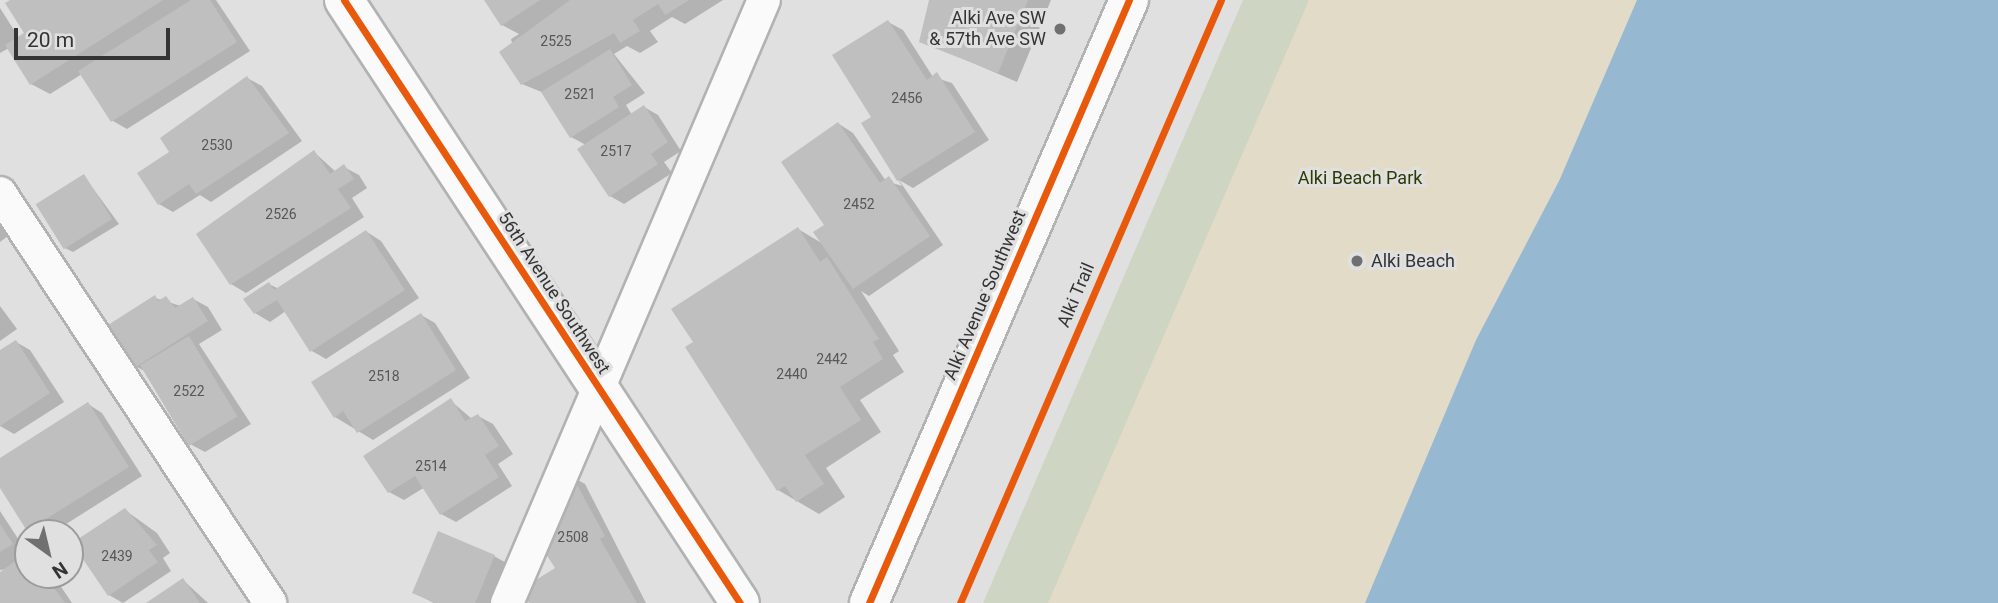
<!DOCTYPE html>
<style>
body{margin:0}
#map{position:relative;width:1998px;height:603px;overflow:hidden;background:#e0e0e1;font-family:Roboto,sans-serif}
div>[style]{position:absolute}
.green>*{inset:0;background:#ced6c3}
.sand>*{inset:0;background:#e1dbc7}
.water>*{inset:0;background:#96b8d0}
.shadow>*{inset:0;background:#0003}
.building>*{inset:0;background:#bfbfc0;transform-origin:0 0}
.roads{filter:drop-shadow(2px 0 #b2b2b3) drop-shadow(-2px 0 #b2b2b3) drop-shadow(0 2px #b2b2b3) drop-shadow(0 -2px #b2b2b3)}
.lane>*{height:32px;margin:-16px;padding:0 16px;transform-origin:16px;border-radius:16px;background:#fafafa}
.street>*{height:38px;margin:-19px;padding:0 19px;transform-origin:19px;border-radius:19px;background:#fafafa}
.secondary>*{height:38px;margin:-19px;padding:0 19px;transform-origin:19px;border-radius:19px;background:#fafafa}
.cycleway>*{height:7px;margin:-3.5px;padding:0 3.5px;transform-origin:3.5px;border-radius:3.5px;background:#e8590c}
.dots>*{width:19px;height:19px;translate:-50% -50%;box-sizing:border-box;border:4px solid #e0e0e1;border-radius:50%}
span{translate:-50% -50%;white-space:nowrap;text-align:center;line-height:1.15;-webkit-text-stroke:6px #e0e0e1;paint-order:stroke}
.number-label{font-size:14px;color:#575758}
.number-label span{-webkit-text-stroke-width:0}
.poi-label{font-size:18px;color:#343435}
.right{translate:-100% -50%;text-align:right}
.left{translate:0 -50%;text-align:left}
.park-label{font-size:18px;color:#2c3b01}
.street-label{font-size:18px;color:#343435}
.north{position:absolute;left:14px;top:519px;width:70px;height:70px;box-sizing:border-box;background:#e0e0e1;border:2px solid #9b9b9c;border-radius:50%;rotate:146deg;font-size:19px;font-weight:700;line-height:28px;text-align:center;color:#343435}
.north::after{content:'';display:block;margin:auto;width:24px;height:32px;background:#707071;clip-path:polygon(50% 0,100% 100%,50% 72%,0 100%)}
.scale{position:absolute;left:14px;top:28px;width:156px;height:32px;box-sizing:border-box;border:4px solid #343435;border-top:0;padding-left:9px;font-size:21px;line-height:24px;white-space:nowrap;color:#343435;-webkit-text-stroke:5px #e0e0e1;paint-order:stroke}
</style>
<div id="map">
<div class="green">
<i style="clip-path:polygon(1243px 0,1637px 0,1476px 340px,1365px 603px,983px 603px)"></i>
</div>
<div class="sand">
<i style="clip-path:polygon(1309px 0,1637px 0,1559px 181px,1476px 340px,1365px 603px,1048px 603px)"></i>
</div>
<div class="water">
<i style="clip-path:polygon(1637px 0,1998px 0,1998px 603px,1365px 603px,1476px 340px,1559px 181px)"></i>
</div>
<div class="shadow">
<i style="clip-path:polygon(13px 0,216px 0,250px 51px,127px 129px,113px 121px,82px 74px,50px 94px,31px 84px,9px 48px,0 53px,0 8px,19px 38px,27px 34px)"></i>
<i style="clip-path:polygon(486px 0,723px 0,685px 24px,672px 17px,650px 31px,658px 42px,640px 53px,627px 46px,614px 54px,645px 93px,626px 105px,632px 115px,644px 107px,658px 115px,681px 151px,664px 162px,672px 173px,624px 204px,610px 196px,586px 145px,571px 137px,544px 93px,522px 84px,511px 39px,519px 34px,502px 25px)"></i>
<i style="clip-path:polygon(931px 0,1051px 0,1017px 82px,922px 41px)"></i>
<i style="clip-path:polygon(888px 22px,903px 30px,933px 77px,952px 83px,989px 140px,913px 188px,899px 180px,943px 245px,869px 296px,861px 291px,899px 351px,893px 355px,904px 372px,860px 400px,881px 432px,826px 468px,845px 497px,819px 514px,778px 490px,798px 229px,825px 245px,839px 124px,853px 133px,886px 181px,902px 186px,863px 124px,874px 118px)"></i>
<i style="clip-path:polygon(247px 78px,262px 86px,302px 141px,211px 202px,200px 195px,173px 212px,159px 204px)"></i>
<i style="clip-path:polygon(314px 152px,336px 172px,344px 167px,359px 175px,367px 188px,352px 198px,364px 217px,246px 293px,231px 284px)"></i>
<i style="clip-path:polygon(84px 176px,119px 224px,73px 252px,65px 248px)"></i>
<i style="clip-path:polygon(0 215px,12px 233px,0 242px)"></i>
<i style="clip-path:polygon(367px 232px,381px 241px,419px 298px,326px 359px,312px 351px,286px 311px,270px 322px,255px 313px,269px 284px,279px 289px)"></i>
<i style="clip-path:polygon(155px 298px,181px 306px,193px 299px,208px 307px,222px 330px,199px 344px,251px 424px,205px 452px,190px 444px,147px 373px,136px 366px)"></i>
<i style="clip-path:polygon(0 306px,17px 329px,0 341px)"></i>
<i style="clip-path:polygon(421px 315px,435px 323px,470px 378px,373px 440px,335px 417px)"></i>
<i style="clip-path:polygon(16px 342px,30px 350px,64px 402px,14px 434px,0 426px,0 352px)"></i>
<i style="clip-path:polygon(451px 401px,472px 419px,478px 416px,493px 424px,513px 454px,498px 464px,512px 486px,456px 522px,441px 514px,425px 487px,404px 500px,389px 492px)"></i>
<i style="clip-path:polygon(88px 404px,102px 413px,142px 476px,52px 533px,34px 533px,0 485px,0 460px)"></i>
<i style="clip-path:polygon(571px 476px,585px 484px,646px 603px,532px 603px,557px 569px)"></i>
<i style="clip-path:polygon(125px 510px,157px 533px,170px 553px,163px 558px,171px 571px,123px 603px,109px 595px)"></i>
<i style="clip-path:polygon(0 511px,28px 554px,28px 575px,53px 575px,72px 603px,0 603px,0 574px,7px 569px,0 570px)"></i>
<i style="clip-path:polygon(494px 556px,508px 564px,492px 603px,434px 603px,414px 593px)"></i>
<i style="clip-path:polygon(183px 580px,208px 603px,149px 603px)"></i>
</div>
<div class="building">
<i style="clip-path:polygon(10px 0,163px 0,30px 85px,5px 45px,24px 33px,5px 3px)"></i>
<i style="clip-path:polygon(191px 0,210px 0,237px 42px,111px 122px,78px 71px)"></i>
<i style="clip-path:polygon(484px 0,540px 0,501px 26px)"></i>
<i style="clip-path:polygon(570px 0,689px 0,665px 15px,658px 4px,633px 20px,640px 31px,620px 43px,614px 33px,521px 85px,499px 52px)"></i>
<i style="clip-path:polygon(929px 0,1028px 0,998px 73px,919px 42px)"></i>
<i style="clip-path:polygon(888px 20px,927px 80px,937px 72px,975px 132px,897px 181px,861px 123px,871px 117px,832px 55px)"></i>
<i style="clip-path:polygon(610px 49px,632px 85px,613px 97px,619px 107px,570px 138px,541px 92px)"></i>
<i style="clip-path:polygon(247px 76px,289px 133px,196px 194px,189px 184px,158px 205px,137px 173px,169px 152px,160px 138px)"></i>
<i style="clip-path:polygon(644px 105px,668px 142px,651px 154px,658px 164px,609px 197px,577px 149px)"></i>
<i style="clip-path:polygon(838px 122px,880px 183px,889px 176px,930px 236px,853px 289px,813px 232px,824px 225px,781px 162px)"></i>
<i style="clip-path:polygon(314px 150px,330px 174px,344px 164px,354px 179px,338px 189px,351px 208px,230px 285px,196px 234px)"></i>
<i style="left:84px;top:174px;width:53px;height:57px;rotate:58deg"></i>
<i style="clip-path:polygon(798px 227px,820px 262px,827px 257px,879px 339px,873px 342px,883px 359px,840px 387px,861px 420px,805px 455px,824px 484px,796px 502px,785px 486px,777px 491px,685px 347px,693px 342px,671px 309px)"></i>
<i style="clip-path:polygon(366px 230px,405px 290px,310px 352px,277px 300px,254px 314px,243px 299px,269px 282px,274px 290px)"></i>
<i style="clip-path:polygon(155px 295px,158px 301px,166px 296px,175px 308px,193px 297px,208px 321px,134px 368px,108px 325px)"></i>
<i style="clip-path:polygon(421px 313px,456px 370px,357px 433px,343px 411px,334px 418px,311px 382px)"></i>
<i style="left:189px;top:336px;width:94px;height:57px;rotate:59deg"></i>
<i style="clip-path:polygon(16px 340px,50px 393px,0 426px,0 350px)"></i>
<i style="clip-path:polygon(451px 398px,465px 421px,478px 414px,499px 446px,485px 455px,499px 477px,440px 515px,415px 476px,388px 493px,363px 456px)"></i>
<i style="clip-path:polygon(88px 402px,129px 467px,27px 531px,0 488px,0 458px)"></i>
<i style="clip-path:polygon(571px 474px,605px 536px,600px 539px,637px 603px,529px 603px,520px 590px,555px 568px,540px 545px)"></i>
<i style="clip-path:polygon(125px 508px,157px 545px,149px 550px,158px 562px,108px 596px,72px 543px)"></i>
<i style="clip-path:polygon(0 524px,13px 544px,0 552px)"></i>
<i style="clip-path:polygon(438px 531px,495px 555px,475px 603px,436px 603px,412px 593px)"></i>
<i style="clip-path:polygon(28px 552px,28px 575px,45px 575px,65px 603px,0 603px,0 572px)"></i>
<i style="clip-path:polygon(183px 578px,200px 603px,146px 603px)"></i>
</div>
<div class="roads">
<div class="lane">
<i style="left:0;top:193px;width:491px;rotate:56.6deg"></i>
<i style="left:507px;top:603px;width:655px;rotate:-66.92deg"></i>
</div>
<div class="street">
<i style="left:344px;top:0;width:721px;rotate:56.71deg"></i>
</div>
<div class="secondary">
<i style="left:869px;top:603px;width:657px;rotate:-66.68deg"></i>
</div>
</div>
<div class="cycleway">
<i style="left:344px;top:0;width:721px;rotate:56.71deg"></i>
<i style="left:869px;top:603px;width:657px;rotate:-66.68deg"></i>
<i style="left:960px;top:603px;width:657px;rotate:-66.6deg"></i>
</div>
<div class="dots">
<i style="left:1060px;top:29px;background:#707071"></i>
<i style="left:1357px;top:261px;background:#707071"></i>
</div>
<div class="number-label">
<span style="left:556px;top:41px">2525</span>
<span style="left:580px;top:94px">2521</span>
<span style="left:907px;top:98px">2456</span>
<span style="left:217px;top:145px">2530</span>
<span style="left:616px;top:151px">2517</span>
<span style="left:859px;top:204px">2452</span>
<span style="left:281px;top:214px">2526</span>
<span style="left:832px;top:359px">2442</span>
<span style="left:792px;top:374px">2440</span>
<span style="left:384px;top:376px">2518</span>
<span style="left:189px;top:391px">2522</span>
<span style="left:431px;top:466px">2514</span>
<span style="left:573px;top:537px">2508</span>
<span style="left:117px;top:556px">2439</span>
</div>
<div class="poi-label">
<span class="right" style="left:1046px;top:29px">Alki Ave SW<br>&amp; 57th Ave SW</span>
<span class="left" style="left:1371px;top:261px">Alki Beach</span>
</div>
<div class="park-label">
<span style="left:1360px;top:178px">Alki Beach Park</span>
</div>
<div class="street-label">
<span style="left:554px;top:293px;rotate:57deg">56th Avenue Southwest</span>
<span style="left:985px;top:295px;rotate:-67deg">Alki Avenue Southwest</span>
<span style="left:1076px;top:295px;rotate:-67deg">Alki Trail</span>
</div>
<div class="north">N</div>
<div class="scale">20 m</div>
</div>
